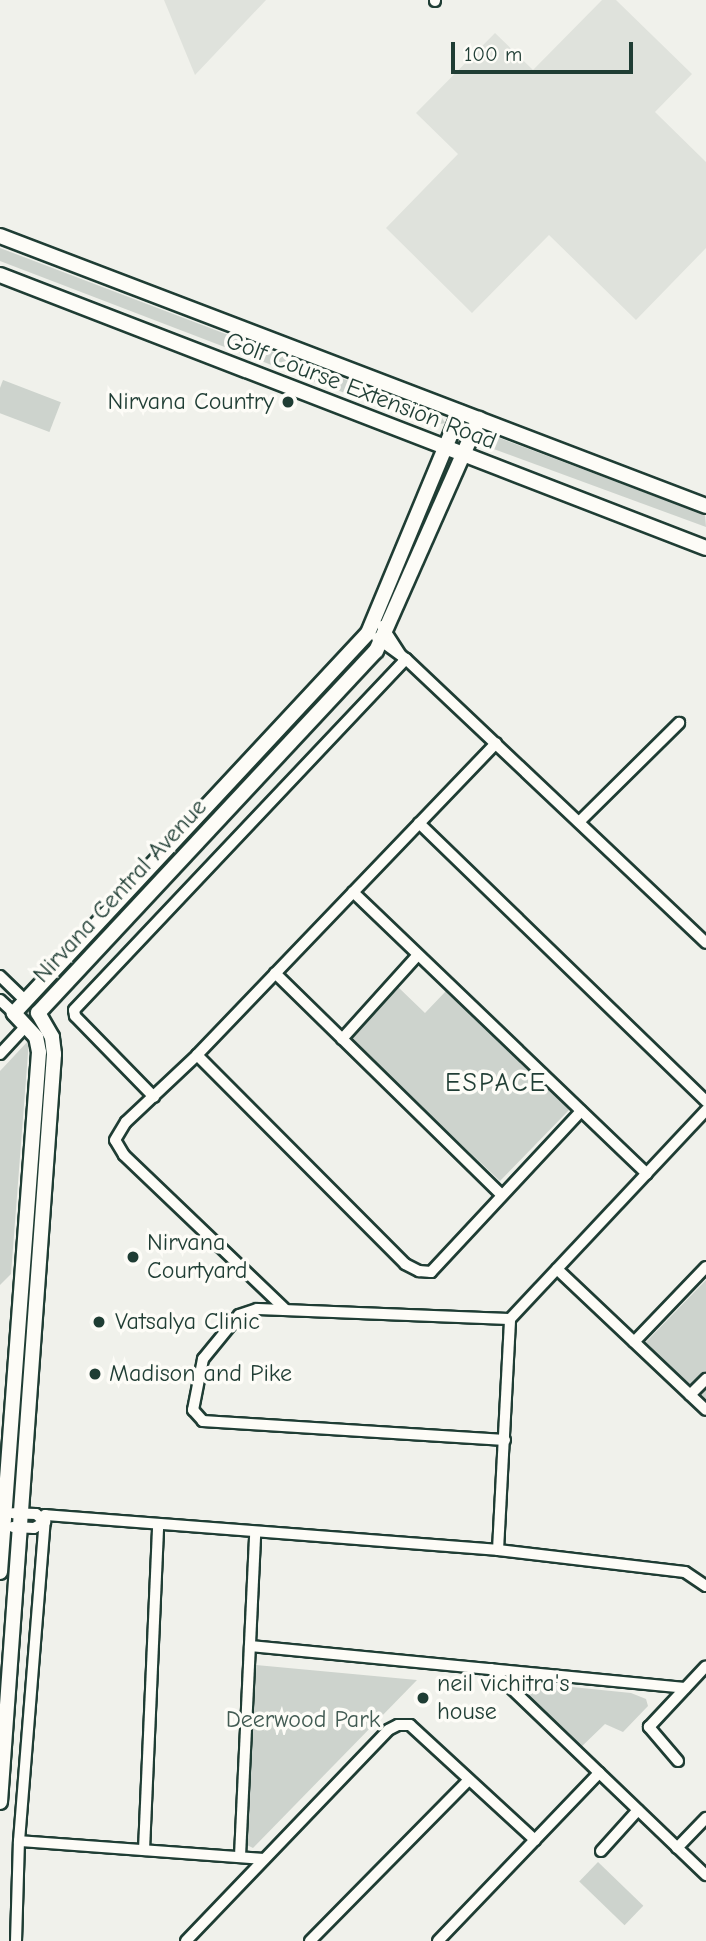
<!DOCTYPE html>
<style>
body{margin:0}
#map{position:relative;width:706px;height:1941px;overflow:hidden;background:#f0f1eb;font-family:"Comic Neue",sans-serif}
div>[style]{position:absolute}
.built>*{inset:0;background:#dfe2dc}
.green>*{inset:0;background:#cdd3cd;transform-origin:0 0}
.roads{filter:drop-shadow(2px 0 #1f3d34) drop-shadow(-2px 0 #1f3d34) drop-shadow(0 2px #1f3d34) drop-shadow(0 -2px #1f3d34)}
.street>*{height:10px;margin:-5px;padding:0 5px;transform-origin:5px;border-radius:5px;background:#fdfcf7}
.secondary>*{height:14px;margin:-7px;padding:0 7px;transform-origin:7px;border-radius:7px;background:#fdfcf7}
.dots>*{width:19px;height:19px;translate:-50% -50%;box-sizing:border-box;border:4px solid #fdfcf7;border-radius:50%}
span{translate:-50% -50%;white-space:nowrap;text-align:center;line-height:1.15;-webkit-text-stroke:7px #fdfcf7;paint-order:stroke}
.street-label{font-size:24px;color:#1f3d34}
.poi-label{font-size:24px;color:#1f3d34}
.right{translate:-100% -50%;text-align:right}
.left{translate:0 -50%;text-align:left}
.park-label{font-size:24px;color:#425b53}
.neighbourhood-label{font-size:26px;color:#1f3d34;letter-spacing:2px}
.scale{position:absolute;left:451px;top:42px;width:182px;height:32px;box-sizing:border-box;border:4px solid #1f3d34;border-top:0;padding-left:9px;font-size:21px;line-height:24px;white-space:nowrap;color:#1f3d34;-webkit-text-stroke:5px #fdfcf7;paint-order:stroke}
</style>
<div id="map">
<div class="built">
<i style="clip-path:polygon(164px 0,266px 0,195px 75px)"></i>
<i style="clip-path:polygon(602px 0,616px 0,692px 74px,655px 112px,706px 162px,706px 248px,636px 320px,549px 235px,472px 313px,386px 228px,458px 154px,416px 113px,495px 33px,533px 70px)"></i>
</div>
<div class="green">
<i style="clip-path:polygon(0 248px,441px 416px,445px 423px,431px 426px,0 261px)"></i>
<i style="left:3px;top:380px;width:62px;height:32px;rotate:21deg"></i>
<i style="clip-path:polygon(481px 431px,705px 515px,706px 527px,480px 444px,475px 440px)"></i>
<i style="clip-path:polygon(398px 987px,425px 1013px,446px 991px,569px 1110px,500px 1181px,350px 1039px)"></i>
<i style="clip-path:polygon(29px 1040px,11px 1274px,0 1285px,0 1071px)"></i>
<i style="clip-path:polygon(706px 1280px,706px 1398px,705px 1399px,645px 1343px)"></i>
<i style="clip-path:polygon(256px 1665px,417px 1680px,253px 1848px,245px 1844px)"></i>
<i style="clip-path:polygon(513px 1681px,631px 1693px,646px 1699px,648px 1706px,623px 1732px,605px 1724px,578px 1750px,514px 1689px)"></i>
<i style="left:598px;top:1862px;width:63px;height:27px;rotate:44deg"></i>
</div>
<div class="roads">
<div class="street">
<i style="left:435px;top:1px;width:1px;rotate:-90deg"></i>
<i style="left:382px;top:626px;width:35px;rotate:57deg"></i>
<i style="left:377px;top:638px;width:36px;rotate:36deg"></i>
<i style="left:406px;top:659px;width:413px;rotate:43.4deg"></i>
<i style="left:579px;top:822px;width:141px;rotate:-44.7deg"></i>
<i style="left:419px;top:823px;width:400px;rotate:44.1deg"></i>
<i style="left:353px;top:892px;width:407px;rotate:43.8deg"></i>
<i style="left:275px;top:973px;width:316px;rotate:44.4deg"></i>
<i style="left:0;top:976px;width:35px;rotate:44deg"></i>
<i style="left:0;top:1000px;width:19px;rotate:43deg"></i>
<i style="left:342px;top:1039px;width:113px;rotate:-47.9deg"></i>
<i style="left:0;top:1054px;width:38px;rotate:-47deg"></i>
<i style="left:197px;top:1055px;width:295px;rotate:45.1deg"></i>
<i style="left:405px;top:1264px;width:16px;rotate:27deg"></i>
<i style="left:419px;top:1271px;width:12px;rotate:5deg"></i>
<i style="left:431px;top:1272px;width:220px;rotate:-47deg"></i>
<i style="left:154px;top:1097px;width:113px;rotate:-134.3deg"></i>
<i style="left:75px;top:1016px;width:6px;rotate:-99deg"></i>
<i style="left:74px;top:1010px;width:483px;rotate:-46.6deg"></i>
<i style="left:557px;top:1269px;width:205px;rotate:43.4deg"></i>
<i style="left:285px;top:1309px;width:223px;rotate:-136.3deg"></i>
<i style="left:124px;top:1155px;width:17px;rotate:-121deg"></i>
<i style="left:115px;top:1140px;width:21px;rotate:-59deg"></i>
<i style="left:126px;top:1122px;width:98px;rotate:-43.3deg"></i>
<i style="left:197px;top:1055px;width:432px;rotate:-46.2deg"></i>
<i style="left:634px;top:1342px;width:104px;rotate:-46.2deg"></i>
<i style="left:690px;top:1395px;width:23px;rotate:-45deg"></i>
<i style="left:505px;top:1440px;width:303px;rotate:-176.4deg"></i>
<i style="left:203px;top:1421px;width:15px;rotate:-132deg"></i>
<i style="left:193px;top:1410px;width:52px;rotate:-78.9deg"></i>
<i style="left:203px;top:1359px;width:57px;rotate:-50.7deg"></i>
<i style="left:239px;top:1315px;width:19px;rotate:-18deg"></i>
<i style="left:257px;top:1309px;width:253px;rotate:2.3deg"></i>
<i style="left:13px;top:1527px;width:21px;rotate:3deg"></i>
<i style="left:34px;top:1528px;width:13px;rotate:-29deg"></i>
<i style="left:45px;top:1522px;width:12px;rotate:-138deg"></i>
<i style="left:36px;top:1514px;width:23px;rotate:-178deg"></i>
<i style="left:498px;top:1550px;width:231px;rotate:-87deg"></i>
<i style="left:510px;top:1319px;width:287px;rotate:-46.8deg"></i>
<i style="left:250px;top:1646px;width:437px;rotate:5.5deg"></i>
<i style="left:491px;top:1669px;width:298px;rotate:43.8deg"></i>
<i style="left:678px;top:1761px;width:45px;rotate:-130.5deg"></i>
<i style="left:649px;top:1727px;width:83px;rotate:-46.9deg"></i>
<i style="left:19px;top:1841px;width:244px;rotate:4.2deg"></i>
<i style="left:677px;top:1848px;width:42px;rotate:-46deg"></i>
<i style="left:144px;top:1850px;width:325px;rotate:-87.5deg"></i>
<i style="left:601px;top:1851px;width:55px;rotate:-47.9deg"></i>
<i style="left:240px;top:1856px;width:322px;rotate:-87.3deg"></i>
<i style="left:16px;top:1941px;width:100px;rotate:-88.3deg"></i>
<i style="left:19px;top:1841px;width:327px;rotate:-85.4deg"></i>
<i style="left:45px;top:1515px;width:454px;rotate:4.4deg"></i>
<i style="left:498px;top:1550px;width:188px;rotate:6.7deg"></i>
<i style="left:685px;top:1572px;width:25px;rotate:34deg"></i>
<i style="left:186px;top:1941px;width:292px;rotate:-46.2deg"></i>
<i style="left:388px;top:1730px;width:11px;rotate:-27deg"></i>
<i style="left:398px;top:1725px;width:12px"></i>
<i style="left:410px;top:1725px;width:170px;rotate:42.6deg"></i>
<i style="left:310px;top:1941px;width:225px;rotate:-45.4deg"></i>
<i style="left:438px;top:1941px;width:233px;rotate:-46.2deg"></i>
</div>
<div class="secondary">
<i style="left:0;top:236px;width:756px;rotate:20.93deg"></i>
<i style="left:0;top:275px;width:757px;rotate:21.14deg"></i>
<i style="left:0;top:1572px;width:521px;rotate:-85.71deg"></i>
<i style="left:39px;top:1052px;width:15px;rotate:-101deg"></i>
<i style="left:36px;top:1037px;width:33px;rotate:-133deg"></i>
<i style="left:14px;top:1013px;width:519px;rotate:-47.03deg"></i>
<i style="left:368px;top:633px;width:239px;rotate:-67.4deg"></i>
<i style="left:0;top:1802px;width:750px;rotate:-85.87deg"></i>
<i style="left:54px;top:1054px;width:17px;rotate:-97deg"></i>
<i style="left:52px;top:1037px;width:28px;rotate:-120deg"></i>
<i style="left:38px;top:1013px;width:495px;rotate:-47deg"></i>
<i style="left:376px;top:651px;width:254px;rotate:-66.1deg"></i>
</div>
</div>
<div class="dots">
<i style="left:288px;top:402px;background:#1f3d34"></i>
<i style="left:133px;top:1257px;background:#1f3d34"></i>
<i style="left:99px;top:1322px;background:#1f3d34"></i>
<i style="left:95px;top:1374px;background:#1f3d34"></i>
<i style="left:423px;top:1698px;background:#1f3d34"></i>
</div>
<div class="street-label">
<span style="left:361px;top:391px;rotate:21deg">Golf Course Extension Road</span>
<span style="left:120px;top:891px;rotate:-47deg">Nirvana Central Avenue</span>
</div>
<div class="poi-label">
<span class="right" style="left:274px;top:402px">Nirvana Country</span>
<span class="left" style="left:147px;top:1257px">Nirvana<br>Courtyard</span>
<span class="left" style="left:115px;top:1322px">Vatsalya Clinic</span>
<span class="left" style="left:109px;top:1374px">Madison and Pike</span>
<span class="left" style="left:437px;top:1698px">neil vichitra's<br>house</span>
</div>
<div class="park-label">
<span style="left:303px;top:1720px">Deerwood Park</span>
</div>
<div class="neighbourhood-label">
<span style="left:496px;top:1084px">ESPACE</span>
</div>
<div class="scale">100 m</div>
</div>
